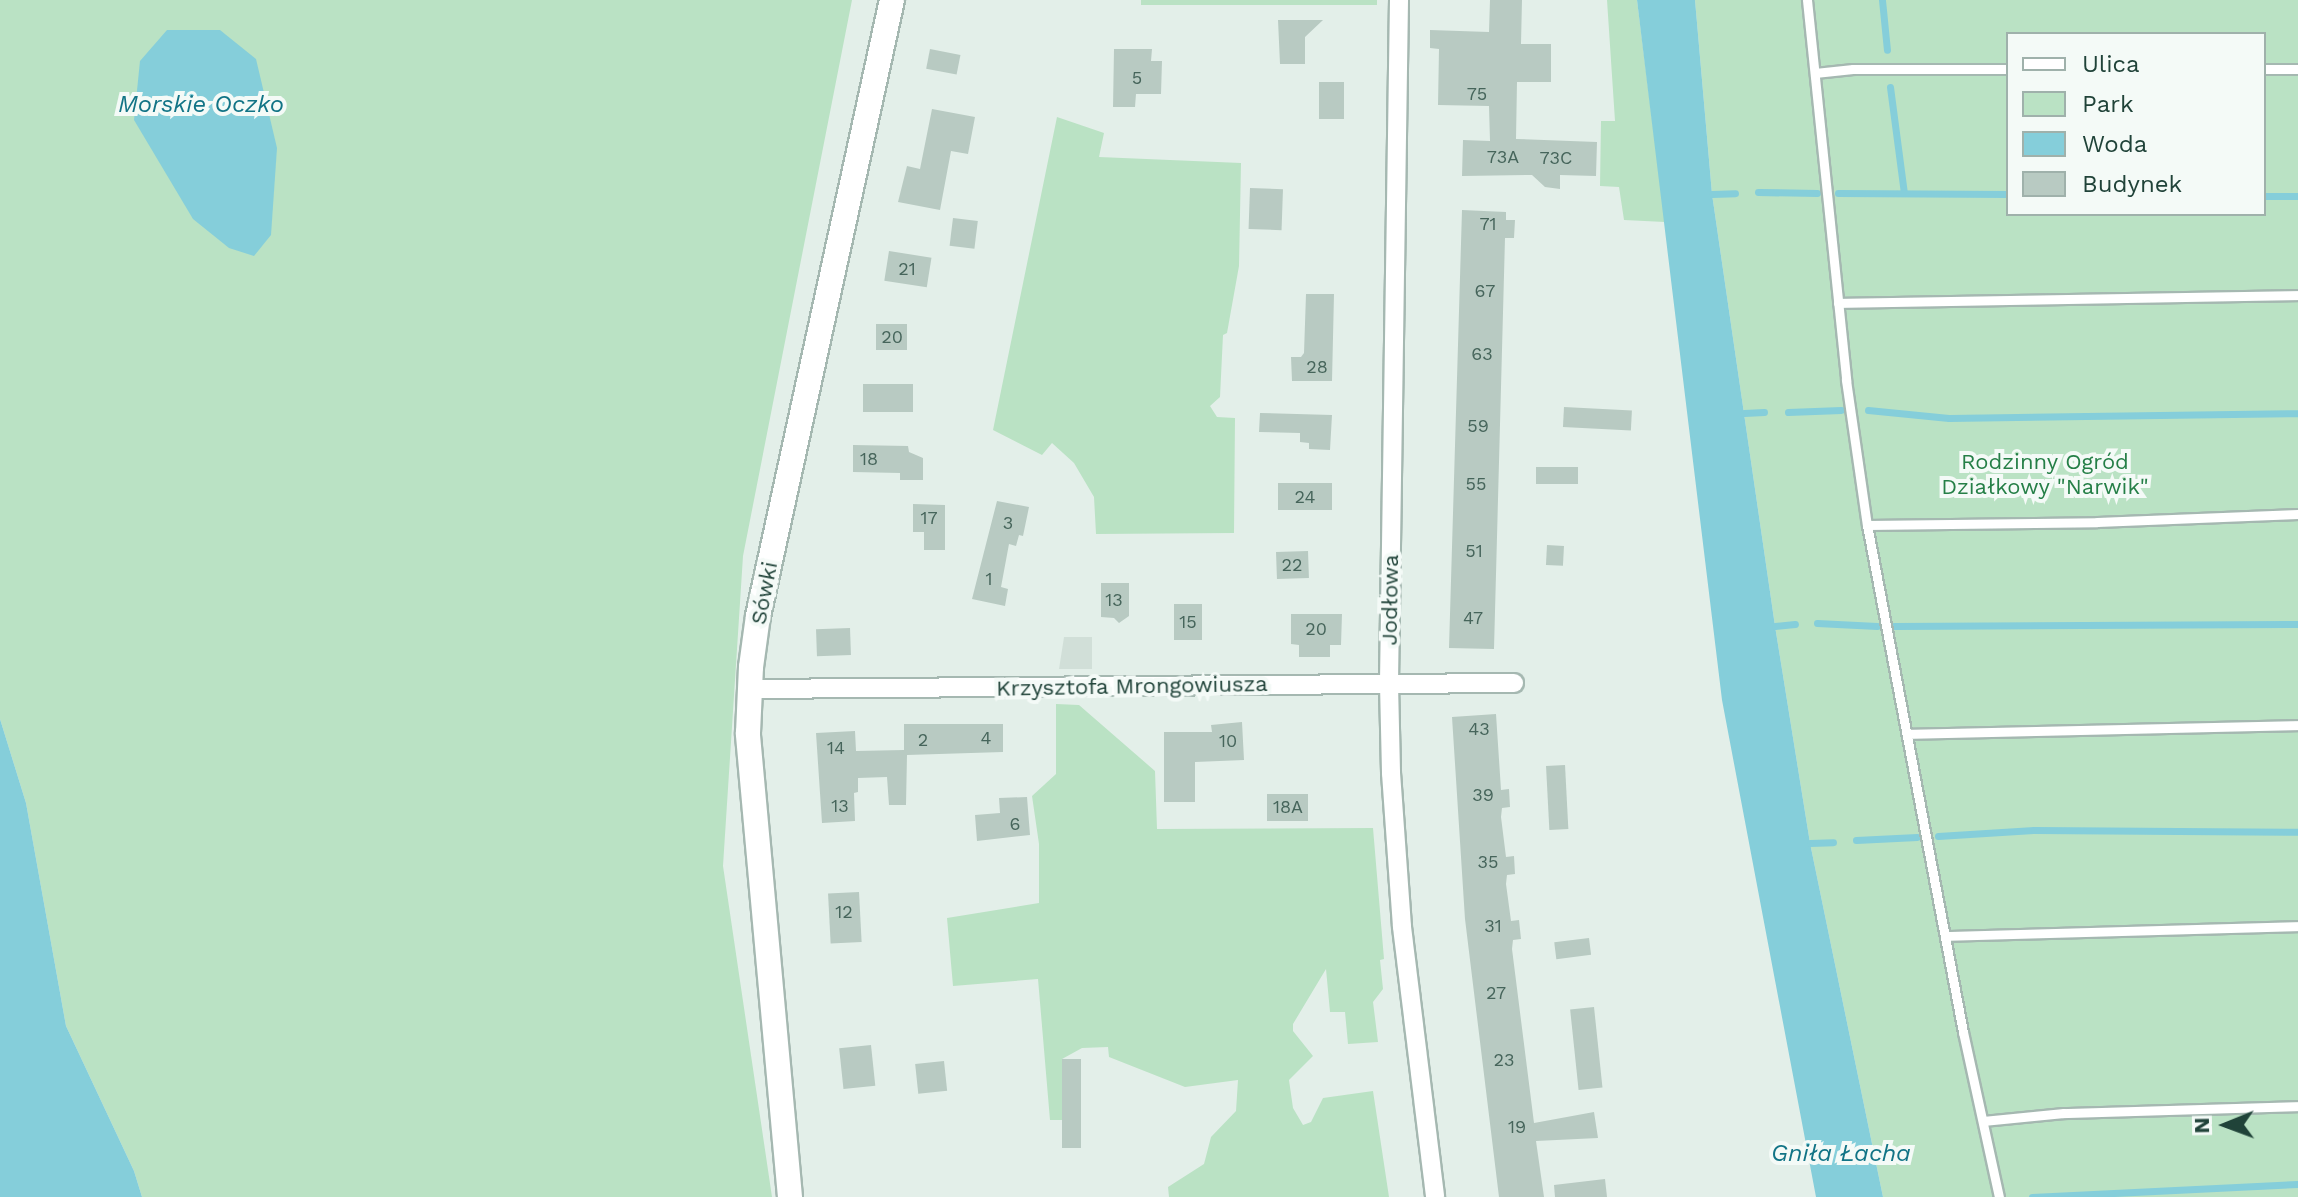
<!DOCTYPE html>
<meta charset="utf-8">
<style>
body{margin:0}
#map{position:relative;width:2298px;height:1197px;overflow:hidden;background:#e3efe9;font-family:"Work Sans",sans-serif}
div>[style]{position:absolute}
.built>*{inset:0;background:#d1dfd8}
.green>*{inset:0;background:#bae2c4;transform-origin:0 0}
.water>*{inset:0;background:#85ceda}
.stream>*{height:7px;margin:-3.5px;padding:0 3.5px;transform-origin:3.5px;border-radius:3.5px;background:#85ceda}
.building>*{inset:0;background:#b8cac2;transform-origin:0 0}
.roads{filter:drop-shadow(2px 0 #a5b8b1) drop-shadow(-2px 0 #a5b8b1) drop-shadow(0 2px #a5b8b1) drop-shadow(0 -2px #a5b8b1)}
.lane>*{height:9px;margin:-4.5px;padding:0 4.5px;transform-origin:4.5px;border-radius:4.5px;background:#fff}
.street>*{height:18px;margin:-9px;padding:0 9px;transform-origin:9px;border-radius:9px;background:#fff}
.secondary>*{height:24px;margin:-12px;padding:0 12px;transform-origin:12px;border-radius:12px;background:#fff}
span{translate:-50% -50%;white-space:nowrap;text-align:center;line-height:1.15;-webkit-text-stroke:8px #f4faf7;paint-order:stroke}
.number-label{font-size:18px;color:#46655b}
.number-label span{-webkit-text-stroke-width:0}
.park-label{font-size:22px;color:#257f47}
.street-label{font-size:22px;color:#204339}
.water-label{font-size:24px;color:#127486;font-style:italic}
.legend{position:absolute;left:2006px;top:32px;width:260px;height:184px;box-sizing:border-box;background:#f4faf7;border:2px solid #9fb1ab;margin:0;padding:10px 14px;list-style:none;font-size:24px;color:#204339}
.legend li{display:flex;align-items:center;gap:16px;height:40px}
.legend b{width:40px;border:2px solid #9fb1ab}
.north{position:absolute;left:2186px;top:1085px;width:80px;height:80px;-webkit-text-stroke:6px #f4faf7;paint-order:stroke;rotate:269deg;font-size:22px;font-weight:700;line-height:32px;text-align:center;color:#204339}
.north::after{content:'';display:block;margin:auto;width:28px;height:36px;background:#204339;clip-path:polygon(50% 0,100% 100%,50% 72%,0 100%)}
</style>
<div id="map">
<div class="built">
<i style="clip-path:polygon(1064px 637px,1092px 637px,1092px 669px,1059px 669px)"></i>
</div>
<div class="green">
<i style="clip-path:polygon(0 0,852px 0,743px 556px,723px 866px,772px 1197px,142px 1197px,134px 1171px,66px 1026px,26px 803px,0 719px)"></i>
<i style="left:1141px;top:0;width:236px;height:5px"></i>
<i style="clip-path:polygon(1607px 0,1637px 0,1665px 222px,1624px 220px,1619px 187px,1600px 186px,1601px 121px,1615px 121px)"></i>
<i style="clip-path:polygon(evenodd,1695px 0,2298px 0,2298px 1197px,1883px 1197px,1810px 843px,1775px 626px,1712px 194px,1695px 0,2008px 34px,2264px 34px,2264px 214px,2008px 214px,2008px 34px)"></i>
<i style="clip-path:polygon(1057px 117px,1104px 133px,1099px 157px,1241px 163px,1239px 266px,1227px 333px,1223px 335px,1220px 397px,1210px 406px,1217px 417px,1235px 418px,1234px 533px,1096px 534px,1094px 497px,1074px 463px,1052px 443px,1042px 455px,993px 430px)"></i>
<i style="clip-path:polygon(1056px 704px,1079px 705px,1155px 771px,1157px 829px,1373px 828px,1384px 959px,1380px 960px,1383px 989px,1373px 1002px,1378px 1042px,1348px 1044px,1345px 1012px,1330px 1012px,1326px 969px,1293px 1024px,1293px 1031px,1313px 1056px,1289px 1080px,1293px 1108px,1303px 1125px,1311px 1122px,1323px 1098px,1373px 1091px,1389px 1197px,1169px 1197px,1168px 1187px,1204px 1164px,1211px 1137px,1236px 1111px,1238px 1080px,1185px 1087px,1109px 1057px,1108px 1047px,1082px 1048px,1062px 1059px,1064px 1120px,1050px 1120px,1038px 979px,953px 986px,947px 918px,1039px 903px,1039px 844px,1032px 796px,1056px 774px)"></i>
</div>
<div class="water">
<i style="clip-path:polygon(1637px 0,1695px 0,1712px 194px,1775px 626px,1810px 843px,1883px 1197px,1816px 1197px,1722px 700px)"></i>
<i style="clip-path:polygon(167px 30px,220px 30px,256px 59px,277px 148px,271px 235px,254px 256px,229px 248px,193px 219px,134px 120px,140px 61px)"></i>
<i style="clip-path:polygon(0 719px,26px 803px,66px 1026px,134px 1171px,142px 1197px,0 1197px)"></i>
</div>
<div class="stream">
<i style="left:1882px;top:0;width:50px;rotate:84.3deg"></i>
<i style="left:1890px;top:87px;width:107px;rotate:82.5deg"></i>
<i style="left:1758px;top:192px;width:59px;rotate:1deg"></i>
<i style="left:1838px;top:193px;width:170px;rotate:0.3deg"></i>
<i style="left:1712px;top:194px;width:23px;rotate:-2deg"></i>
<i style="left:2264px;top:196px;width:34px"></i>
<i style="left:1868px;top:410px;width:81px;rotate:5.6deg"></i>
<i style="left:1949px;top:418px;width:349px;rotate:-0.8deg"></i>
<i style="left:1788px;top:412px;width:53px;rotate:-2.2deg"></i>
<i style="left:1744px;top:413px;width:20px;rotate:-3deg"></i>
<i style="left:1817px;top:623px;width:60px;rotate:2.9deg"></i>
<i style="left:1775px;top:626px;width:20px;rotate:-6deg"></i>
<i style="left:1894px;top:626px;width:404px;rotate:-0.3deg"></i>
<i style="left:1938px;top:836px;width:96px;rotate:-3.6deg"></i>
<i style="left:2034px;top:830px;width:264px;rotate:0.4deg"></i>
<i style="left:1856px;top:840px;width:61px;rotate:-2.8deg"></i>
<i style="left:1810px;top:843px;width:23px;rotate:-2deg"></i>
<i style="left:2032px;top:1197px;width:266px;rotate:-2.8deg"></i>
</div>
<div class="building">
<i style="clip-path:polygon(1490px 0,1522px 0,1521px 44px,1551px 44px,1551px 82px,1517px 82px,1516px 139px,1597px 142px,1596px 176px,1560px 175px,1560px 189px,1545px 187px,1532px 175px,1462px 176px,1463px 140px,1490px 141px,1489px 106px,1438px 105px,1439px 49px,1430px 48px,1430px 30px,1489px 32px)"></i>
<i style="clip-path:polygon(1278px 20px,1323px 20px,1305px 37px,1305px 64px,1280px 64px)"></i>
<i style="left:930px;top:49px;width:31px;height:20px;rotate:11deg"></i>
<i style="clip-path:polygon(1114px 49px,1152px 49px,1151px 61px,1162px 61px,1161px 94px,1136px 94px,1135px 107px,1113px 107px)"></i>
<i style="left:1319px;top:82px;width:25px;height:37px"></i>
<i style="clip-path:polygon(932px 109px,975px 117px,968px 154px,951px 151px,940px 210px,898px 202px,907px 166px,920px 169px)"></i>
<i style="left:1250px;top:188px;width:33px;height:41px;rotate:2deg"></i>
<i style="clip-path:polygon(1462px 210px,1506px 212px,1506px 220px,1515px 220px,1514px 238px,1505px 238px,1494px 649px,1449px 648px)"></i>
<i style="left:953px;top:218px;width:25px;height:28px;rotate:7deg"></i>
<i style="left:889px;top:251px;width:43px;height:30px;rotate:9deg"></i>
<i style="clip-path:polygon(1306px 294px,1334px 294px,1332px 381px,1292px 381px,1291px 357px,1301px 357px,1304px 353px)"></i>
<i style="left:876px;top:324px;width:31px;height:26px"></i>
<i style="left:863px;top:384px;width:50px;height:28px"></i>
<i style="left:1564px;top:407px;width:68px;height:20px;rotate:3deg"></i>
<i style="clip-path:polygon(1260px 413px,1332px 415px,1330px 450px,1309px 449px,1309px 443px,1300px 442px,1300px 433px,1259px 432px)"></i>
<i style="clip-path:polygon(853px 445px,908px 446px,909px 452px,923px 458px,923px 480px,900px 480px,900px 473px,853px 472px)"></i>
<i style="left:1536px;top:467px;width:42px;height:17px"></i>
<i style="left:1332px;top:483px;width:27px;height:54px;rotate:90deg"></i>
<i style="clip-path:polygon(997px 501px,1029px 507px,1023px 536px,1019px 535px,1016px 546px,1009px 544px,1001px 587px,1008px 589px,1005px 606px,972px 599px)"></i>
<i style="clip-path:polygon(913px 504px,945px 505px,945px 550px,924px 550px,924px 532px,913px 532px)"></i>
<i style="left:1547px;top:545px;width:17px;height:20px;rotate:3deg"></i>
<i style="left:1308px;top:551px;width:27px;height:32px;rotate:88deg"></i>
<i style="clip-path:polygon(1101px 583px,1129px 583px,1129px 616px,1119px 623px,1114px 618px,1101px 617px)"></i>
<i style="left:1174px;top:604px;width:28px;height:36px"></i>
<i style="clip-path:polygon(1291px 614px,1342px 614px,1341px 645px,1330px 645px,1330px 657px,1299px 657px,1299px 645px,1291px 644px)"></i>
<i style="left:850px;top:628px;width:27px;height:34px;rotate:88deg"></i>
<i style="clip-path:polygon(1496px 714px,1501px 790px,1509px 789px,1510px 807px,1502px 808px,1501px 817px,1506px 857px,1514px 856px,1515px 874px,1507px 875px,1506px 884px,1511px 921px,1519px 920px,1521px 939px,1513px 940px,1512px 949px,1534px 1123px,1594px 1112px,1598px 1138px,1536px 1141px,1544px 1197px,1499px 1197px,1465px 919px,1452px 717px)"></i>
<i style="clip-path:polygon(1242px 722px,1244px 760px,1195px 762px,1195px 802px,1164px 802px,1164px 732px,1212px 732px,1211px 725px)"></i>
<i style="clip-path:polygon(904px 724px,1003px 724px,1003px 752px,907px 755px,906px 805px,889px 805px,887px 777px,858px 778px,858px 792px,854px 793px,855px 821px,822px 823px,816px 733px,855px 731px,856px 751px,904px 750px)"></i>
<i style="left:1565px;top:765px;width:64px;height:19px;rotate:87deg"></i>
<i style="left:1267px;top:794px;width:41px;height:27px"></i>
<i style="clip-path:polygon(1027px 797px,1030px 835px,977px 841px,975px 815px,1000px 813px,999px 798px)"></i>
<i style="left:859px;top:892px;width:50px;height:31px;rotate:87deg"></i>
<i style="left:1589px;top:938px;width:17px;height:35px;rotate:83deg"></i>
<i style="left:1594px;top:1007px;width:81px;height:24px;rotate:84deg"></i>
<i style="left:871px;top:1045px;width:41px;height:32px;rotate:84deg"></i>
<i style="left:1062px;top:1059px;width:19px;height:89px"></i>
<i style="left:944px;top:1061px;width:30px;height:29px;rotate:84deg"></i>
<i style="clip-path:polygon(1605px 1179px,1607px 1197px,1555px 1197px,1554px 1185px)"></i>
</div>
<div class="roads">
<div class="lane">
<i style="left:1807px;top:0;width:382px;rotate:84.1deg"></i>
<i style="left:1846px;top:380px;width:147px;rotate:81.8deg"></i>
<i style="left:1867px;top:525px;width:516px;rotate:79.28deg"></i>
<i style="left:1963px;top:1032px;width:169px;rotate:77.7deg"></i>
<i style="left:2264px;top:69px;width:34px"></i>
<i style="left:1815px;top:73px;width:38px;rotate:-6deg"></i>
<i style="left:1853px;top:69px;width:155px"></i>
<i style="left:1838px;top:303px;width:460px;rotate:-1deg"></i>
<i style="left:1867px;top:525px;width:230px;rotate:-0.7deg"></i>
<i style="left:2097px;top:522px;width:201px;rotate:-2.3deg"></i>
<i style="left:1907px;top:734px;width:391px;rotate:-1.3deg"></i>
<i style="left:1945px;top:936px;width:353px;rotate:-1.6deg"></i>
<i style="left:1983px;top:1121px;width:81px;rotate:-5.6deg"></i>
<i style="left:2064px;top:1113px;width:234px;rotate:-1.7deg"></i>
</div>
<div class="street">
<i style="left:1399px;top:0;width:684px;rotate:90.84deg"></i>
<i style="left:1389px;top:684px;width:89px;rotate:88.7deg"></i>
<i style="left:1391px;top:773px;width:154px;rotate:85.9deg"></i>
<i style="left:1402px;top:927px;width:272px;rotate:83deg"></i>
<i style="left:749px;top:689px;width:765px;rotate:-0.45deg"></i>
</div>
<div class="secondary">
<i style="left:790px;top:1197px;width:466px;rotate:-95.2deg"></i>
<i style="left:748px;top:733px;width:66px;rotate:-87.4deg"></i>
<i style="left:751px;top:667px;width:51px;rotate:-82.2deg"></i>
<i style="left:758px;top:616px;width:630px;rotate:-77.73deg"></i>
</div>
</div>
<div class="number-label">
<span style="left:1137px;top:78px">5</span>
<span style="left:1477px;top:94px">75</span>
<span style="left:1503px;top:157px">73A</span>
<span style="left:1556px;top:158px">73C</span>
<span style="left:1488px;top:224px">71</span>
<span style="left:907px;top:269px">21</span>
<span style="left:1485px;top:291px">67</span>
<span style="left:892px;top:337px">20</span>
<span style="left:1482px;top:354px">63</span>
<span style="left:1317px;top:367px">28</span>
<span style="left:1478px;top:426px">59</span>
<span style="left:869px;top:459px">18</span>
<span style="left:1476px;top:484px">55</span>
<span style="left:1305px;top:497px">24</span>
<span style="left:929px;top:518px">17</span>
<span style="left:1008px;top:523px">3</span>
<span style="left:1474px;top:551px">51</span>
<span style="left:1292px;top:565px">22</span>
<span style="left:989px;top:579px">1</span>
<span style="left:1114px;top:600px">13</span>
<span style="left:1473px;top:618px">47</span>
<span style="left:1188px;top:622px">15</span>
<span style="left:1316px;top:629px">20</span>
<span style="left:1479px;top:729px">43</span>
<span style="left:986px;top:738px">4</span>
<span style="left:923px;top:740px">2</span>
<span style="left:1228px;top:741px">10</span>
<span style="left:836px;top:748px">14</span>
<span style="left:1483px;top:795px">39</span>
<span style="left:840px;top:806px">13</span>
<span style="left:1288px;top:807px">18A</span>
<span style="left:1015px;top:824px">6</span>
<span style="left:1488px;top:862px">35</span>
<span style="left:844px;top:912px">12</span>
<span style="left:1493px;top:926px">31</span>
<span style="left:1496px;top:993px">27</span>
<span style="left:1504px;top:1060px">23</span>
<span style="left:1517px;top:1127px">19</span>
</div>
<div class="park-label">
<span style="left:2045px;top:474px">Rodzinny Ogród<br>Działkowy "Narwik"</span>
</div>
<div class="street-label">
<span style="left:764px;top:593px;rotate:-79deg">Sówki</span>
<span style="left:1390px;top:600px;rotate:-89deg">Jodłowa</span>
<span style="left:1132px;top:686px;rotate:-1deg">Krzysztofa Mrongowiusza</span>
</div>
<div class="water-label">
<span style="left:201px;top:105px">Morskie Oczko</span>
<span style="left:1841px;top:1154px">Gniła Łacha</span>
</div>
<ul class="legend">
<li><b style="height:10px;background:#fff"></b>Ulica</li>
<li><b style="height:22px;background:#bae2c4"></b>Park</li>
<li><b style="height:22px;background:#85ceda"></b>Woda</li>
<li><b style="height:22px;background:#b8cac2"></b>Budynek</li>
</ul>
<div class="north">N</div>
</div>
